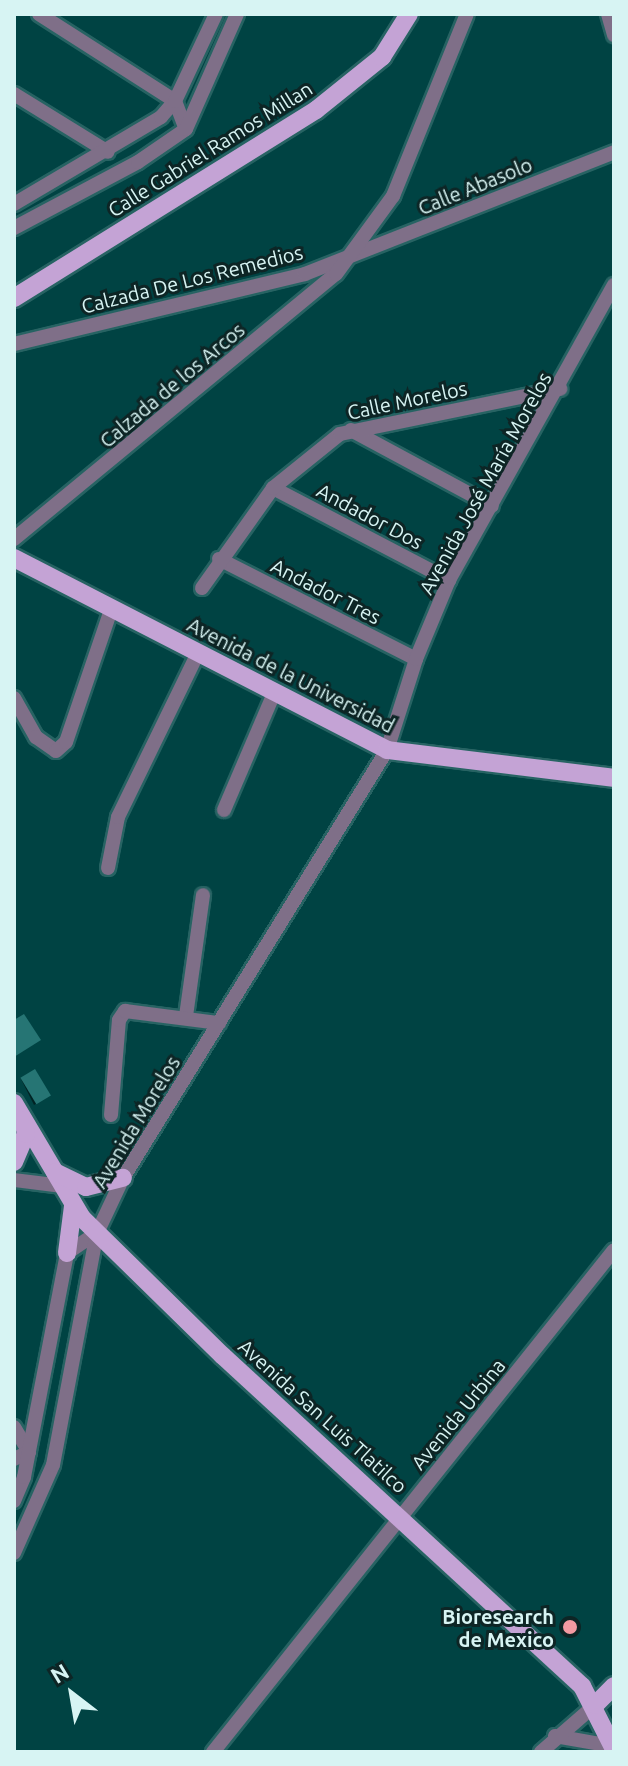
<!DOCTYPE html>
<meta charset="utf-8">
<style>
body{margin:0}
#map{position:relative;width:628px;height:1766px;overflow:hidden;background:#004343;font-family:Ubuntu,sans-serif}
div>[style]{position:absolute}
.shadow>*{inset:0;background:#0007}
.building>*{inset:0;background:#267574;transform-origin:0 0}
.roads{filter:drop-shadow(2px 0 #276363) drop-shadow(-2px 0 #276363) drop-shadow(0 2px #276363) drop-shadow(0 -2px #276363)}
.minor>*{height:14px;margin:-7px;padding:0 7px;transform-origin:7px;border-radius:7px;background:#7f6f88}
.major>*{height:18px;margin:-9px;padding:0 9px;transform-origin:9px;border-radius:9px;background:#c4a3d5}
.dots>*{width:22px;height:22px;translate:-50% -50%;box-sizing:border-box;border:4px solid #0d2525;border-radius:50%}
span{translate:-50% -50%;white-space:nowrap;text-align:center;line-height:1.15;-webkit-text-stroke:6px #0d2525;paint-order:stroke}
.street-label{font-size:20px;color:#d7f4f3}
.poi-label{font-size:20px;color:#d7f4f3;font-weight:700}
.right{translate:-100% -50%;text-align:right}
.frame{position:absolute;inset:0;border:16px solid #d7f4f3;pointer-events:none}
.north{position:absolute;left:32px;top:1654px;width:80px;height:80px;-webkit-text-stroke:6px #0d2525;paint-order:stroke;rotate:329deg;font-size:22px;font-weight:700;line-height:32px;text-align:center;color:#d7f4f3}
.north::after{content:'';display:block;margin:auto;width:28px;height:36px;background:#d7f4f3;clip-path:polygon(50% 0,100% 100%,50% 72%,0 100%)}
</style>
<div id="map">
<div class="shadow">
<i style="clip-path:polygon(21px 1079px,47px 1097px,34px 1105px)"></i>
</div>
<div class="building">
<i style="clip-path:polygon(24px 1014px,41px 1040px,14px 1057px,14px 1020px)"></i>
<i style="left:35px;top:1069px;width:31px;height:17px;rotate:59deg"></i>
</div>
<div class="roads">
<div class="minor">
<i style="left:39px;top:14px;width:161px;rotate:32.6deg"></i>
<i style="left:175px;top:101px;width:30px;rotate:69deg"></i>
<i style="left:608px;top:14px;width:22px;rotate:74deg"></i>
<i style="left:14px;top:94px;width:110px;rotate:31.7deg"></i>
<i style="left:14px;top:204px;width:171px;rotate:-30.6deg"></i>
<i style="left:161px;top:117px;width:21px;rotate:-49deg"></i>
<i style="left:175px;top:101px;width:96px;rotate:-64.8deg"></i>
<i style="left:14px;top:228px;width:140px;rotate:-28deg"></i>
<i style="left:138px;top:162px;width:58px;rotate:-34.5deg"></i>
<i style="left:186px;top:129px;width:126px;rotate:-66.1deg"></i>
<i style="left:14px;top:344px;width:299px;rotate:-13.5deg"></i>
<i style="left:305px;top:274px;width:332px;rotate:-21.5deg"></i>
<i style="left:351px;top:430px;width:160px;rotate:28.3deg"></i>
<i style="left:273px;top:488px;width:199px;rotate:27.6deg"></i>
<i style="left:14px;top:539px;width:417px;rotate:-39.5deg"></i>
<i style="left:336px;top:274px;width:97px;rotate:-53.8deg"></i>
<i style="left:393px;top:196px;width:196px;rotate:-67.9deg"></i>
<i style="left:219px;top:559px;width:221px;rotate:26.9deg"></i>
<i style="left:202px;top:588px;width:123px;rotate:-54.6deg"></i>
<i style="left:273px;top:488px;width:86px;rotate:-38.9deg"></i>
<i style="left:340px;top:434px;width:225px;rotate:-11.6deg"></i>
<i style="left:14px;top:698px;width:45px;rotate:60.6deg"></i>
<i style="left:36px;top:737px;width:24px;rotate:35deg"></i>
<i style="left:56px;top:751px;width:13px;rotate:-42deg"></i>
<i style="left:66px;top:742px;width:139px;rotate:-71.2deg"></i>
<i style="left:224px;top:810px;width:129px;rotate:-66.8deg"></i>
<i style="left:108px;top:868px;width:52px;rotate:-78.9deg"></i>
<i style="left:118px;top:817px;width:182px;rotate:-64deg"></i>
<i style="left:186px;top:1016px;width:122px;rotate:-82deg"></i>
<i style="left:111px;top:1115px;width:95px;rotate:-85.2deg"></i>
<i style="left:119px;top:1020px;width:11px;rotate:-56deg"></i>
<i style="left:125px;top:1011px;width:95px;rotate:7.3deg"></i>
<i style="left:14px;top:1180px;width:48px;rotate:7.1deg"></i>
<i style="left:14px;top:1427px;width:29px;rotate:59deg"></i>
<i style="left:29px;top:1452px;width:17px;rotate:155deg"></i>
<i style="left:14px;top:1501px;width:26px;rotate:-67deg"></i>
<i style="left:24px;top:1477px;width:228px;rotate:-79.1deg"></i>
<i style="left:67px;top:1253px;width:36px;rotate:-34deg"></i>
<i style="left:14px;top:1553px;width:96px;rotate:-66.1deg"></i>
<i style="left:53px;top:1465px;width:236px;rotate:-79.3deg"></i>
<i style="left:97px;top:1233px;width:61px;rotate:-64.7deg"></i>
<i style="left:123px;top:1178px;width:503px;rotate:-58.33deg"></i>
<i style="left:387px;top:750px;width:96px;rotate:-72.3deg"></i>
<i style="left:416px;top:659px;width:86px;rotate:-67.3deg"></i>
<i style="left:449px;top:580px;width:338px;rotate:-60.8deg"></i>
<i style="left:555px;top:1736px;width:58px;rotate:10deg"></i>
<i style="left:213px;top:1752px;width:642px;rotate:-51.38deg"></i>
<i style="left:541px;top:1752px;width:72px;rotate:-41deg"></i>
</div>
<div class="major">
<i style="left:14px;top:298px;width:356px;rotate:-31.9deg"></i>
<i style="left:316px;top:110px;width:85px;rotate:-38.8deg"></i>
<i style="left:382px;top:57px;width:51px;rotate:-57.9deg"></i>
<i style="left:14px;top:558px;width:420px;rotate:27.2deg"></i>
<i style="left:387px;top:750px;width:229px;rotate:7deg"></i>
<i style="left:14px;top:1103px;width:134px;rotate:59.4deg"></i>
<i style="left:82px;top:1218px;width:197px;rotate:44.4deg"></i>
<i style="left:223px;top:1356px;width:488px;rotate:42.6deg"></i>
<i style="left:582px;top:1686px;width:71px;rotate:63.1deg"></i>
<i style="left:14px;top:1162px;width:30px;rotate:-67deg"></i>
<i style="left:26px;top:1134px;width:14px;rotate:-102deg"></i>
<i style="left:55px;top:1172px;width:34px;rotate:26deg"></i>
<i style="left:86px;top:1187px;width:38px;rotate:-14deg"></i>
<i style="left:67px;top:1253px;width:47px;rotate:-82.7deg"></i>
<i style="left:595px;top:1705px;width:27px;rotate:-45deg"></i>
</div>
</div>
<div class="dots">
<i style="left:570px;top:1627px;background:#f49aa2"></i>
</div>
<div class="street-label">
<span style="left:210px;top:149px;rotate:-32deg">Calle Gabriel Ramos Millan</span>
<span style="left:475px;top:186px;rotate:-22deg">Calle Abasolo</span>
<span style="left:192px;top:279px;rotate:-14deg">Calzada De Los Remedios</span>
<span style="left:172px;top:385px;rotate:-40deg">Calzada de los Arcos</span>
<span style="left:407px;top:400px;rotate:-12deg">Calle Morelos</span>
<span style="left:485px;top:483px;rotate:-61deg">Avenida José María Morelos</span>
<span style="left:370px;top:516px;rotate:28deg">Andador Dos</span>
<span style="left:326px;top:591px;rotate:27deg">Andador Tres</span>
<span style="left:291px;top:675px;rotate:27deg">Avenida de la Universidad</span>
<span style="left:136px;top:1122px;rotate:-59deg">Avenida Morelos</span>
<span style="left:458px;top:1414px;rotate:-51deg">Avenida Urbina</span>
<span style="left:323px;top:1416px;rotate:42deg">Avenida San Luis Tlatilco</span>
</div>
<div class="poi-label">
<span class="right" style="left:554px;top:1628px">Bioresearch<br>de Mexico</span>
</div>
<div class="frame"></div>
<div class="north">N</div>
</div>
